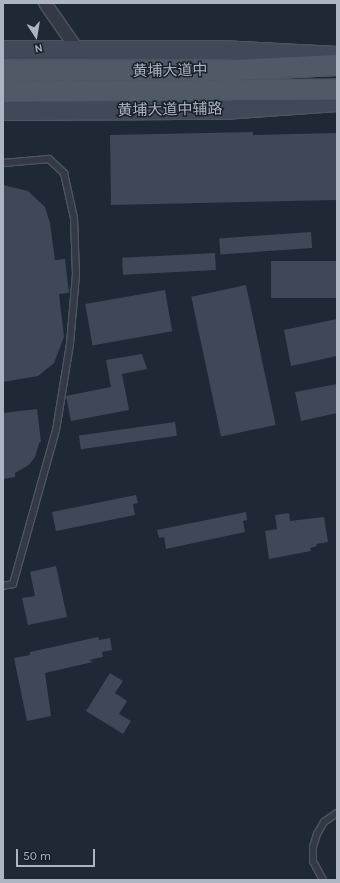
<!DOCTYPE html>
<meta charset="utf-8">
<style>
body{margin:0}
#map{position:relative;width:340px;height:883px;overflow:hidden;background:#1f2835;font-family:Karla,"Noto Sans SC",sans-serif}
div>[style]{position:absolute}
.building>*{inset:0;background:#3e4857;transform-origin:0 0}
.roads{filter:drop-shadow(1px 0 #4d5560) drop-shadow(-1px 0 #4d5560) drop-shadow(0 1px #4d5560) drop-shadow(0 -1px #4d5560)}
.lane>*{height:6px;margin:-3px;padding:0 3px;transform-origin:3px;border-radius:3px;background:#333a45}
.street>*{height:12px;margin:-6px;padding:0 6px;transform-origin:6px;border-radius:6px;background:#333a45}
.secondary>*{height:18px;margin:-9px;padding:0 9px;transform-origin:9px;border-radius:9px;background:#414958}
.primary>*{height:20px;margin:-10px;padding:0 10px;transform-origin:10px;border-radius:10px;background:#505966}
span{translate:-50% -50%;white-space:nowrap;text-align:center;line-height:1.15;-webkit-text-stroke:3px #181f2a;paint-order:stroke}
.street-label{font-size:15px;color:#adb5c2}
.frame{position:absolute;inset:0;border:4px solid #adb5c2;pointer-events:none}
.north{position:absolute;left:16px;top:16px;width:40px;height:40px;-webkit-text-stroke:3px #181f2a;paint-order:stroke;rotate:168deg;font-size:11px;font-weight:700;line-height:16px;text-align:center;color:#adb5c2}
.north::after{content:'';display:block;margin:auto;width:14px;height:18px;background:#adb5c2;clip-path:polygon(50% 0,100% 100%,50% 72%,0 100%)}
.scale{position:absolute;left:16px;top:849px;width:79px;height:18px;box-sizing:border-box;border:2px solid #adb5c2;border-top:0;padding-left:5px;font-size:12px;line-height:14px;white-space:nowrap;color:#adb5c2;-webkit-text-stroke:3px #181f2a;paint-order:stroke}
</style>
<div id="map">
<div class="building">
<i style="clip-path:polygon(253px 132px,253px 135px,337px 133px,337px 200px,111px 205px,110px 135px)"></i>
<i style="clip-path:polygon(3px 185px,28px 191px,45px 207px,50px 223px,55px 260px,65px 259px,69px 293px,59px 294px,64px 337px,54px 363px,38px 376px,3px 382px)"></i>
<i style="left:311px;top:232px;width:16px;height:92px;rotate:86deg"></i>
<i style="left:215px;top:253px;width:17px;height:93px;rotate:87deg"></i>
<i style="left:337px;top:261px;width:37px;height:66px;rotate:90deg"></i>
<i style="left:246px;top:285px;width:143px;height:56px;rotate:78deg"></i>
<i style="left:165px;top:290px;width:42px;height:81px;rotate:80deg"></i>
<i style="clip-path:polygon(337px 319px,337px 356px,291px 366px,284px 330px)"></i>
<i style="clip-path:polygon(142px 354px,147px 369px,122px 374px,129px 410px,71px 421px,66px 396px,111px 387px,106px 360px)"></i>
<i style="clip-path:polygon(337px 384px,337px 413px,301px 421px,295px 392px)"></i>
<i style="clip-path:polygon(37px 409px,41px 442px,39px 443px,35px 457px,29px 465px,15px 473px,15px 477px,3px 479px,3px 413px)"></i>
<i style="left:175px;top:422px;width:14px;height:97px;rotate:82deg"></i>
<i style="clip-path:polygon(136px 495px,138px 503px,133px 504px,135px 515px,56px 531px,52px 512px)"></i>
<i style="clip-path:polygon(246px 512px,247px 520px,243px 521px,245px 532px,166px 549px,164px 537px,159px 538px,157px 530px)"></i>
<i style="clip-path:polygon(289px 513px,290px 521px,324px 517px,328px 542px,316px 544px,317px 546px,310px 548px,311px 551px,269px 559px,265px 531px,277px 529px,275px 515px)"></i>
<i style="clip-path:polygon(56px 566px,67px 617px,28px 625px,22px 598px,35px 596px,30px 572px)"></i>
<i style="clip-path:polygon(98px 637px,99px 640px,110px 638px,112px 650px,102px 652px,103px 657px,89px 660px,93px 662px,45px 673px,51px 716px,27px 721px,14px 658px,30px 655px,30px 652px)"></i>
<i style="clip-path:polygon(110px 673px,123px 681px,115px 693px,127px 701px,119px 714px,131px 721px,123px 734px,86px 711px)"></i>
</div>
<div class="roads">
<div class="lane">
<i style="left:3px;top:163px;width:46px;rotate:-5deg"></i>
<i style="left:49px;top:159px;width:21px;rotate:43deg"></i>
<i style="left:64px;top:173px;width:46px;rotate:77.5deg"></i>
<i style="left:74px;top:218px;width:56px;rotate:88deg"></i>
<i style="left:76px;top:274px;width:70px;rotate:94.9deg"></i>
<i style="left:70px;top:344px;width:87px;rotate:99.2deg"></i>
<i style="left:56px;top:430px;width:160px;rotate:105.6deg"></i>
<i style="left:13px;top:584px;width:10px;rotate:169deg"></i>
<i style="left:323px;top:880px;width:21px;rotate:-118deg"></i>
<i style="left:313px;top:861px;width:14px;rotate:-90deg"></i>
<i style="left:313px;top:847px;width:14px;rotate:-73deg"></i>
<i style="left:317px;top:834px;width:14px;rotate:-60deg"></i>
<i style="left:324px;top:822px;width:16px;rotate:-35deg"></i>
</div>
<div class="street">
<i style="left:45px;top:3px;width:60px;rotate:55.2deg"></i>
</div>
<div class="secondary">
<i style="left:3px;top:50px;width:217px"></i>
<i style="left:220px;top:50px;width:117px;rotate:2.9deg"></i>
<i style="left:3px;top:111px;width:220px;rotate:-0.3deg"></i>
<i style="left:223px;top:110px;width:114px;rotate:-4deg"></i>
</div>
<div class="primary">
<i style="left:3px;top:71px;width:232px;rotate:-0.2deg"></i>
<i style="left:235px;top:70px;width:102px;rotate:-2.8deg"></i>
<i style="left:3px;top:91px;width:334px;rotate:-0.2deg"></i>
</div>
</div>
<div class="street-label">
<span style="left:170px;top:71px;rotate:-1deg">黄埔大道中</span>
<span style="left:170px;top:110px;rotate:-1deg">黄埔大道中辅路</span>
</div>
<div class="frame"></div>
<div class="north">N</div>
<div class="scale">50 m</div>
</div>
